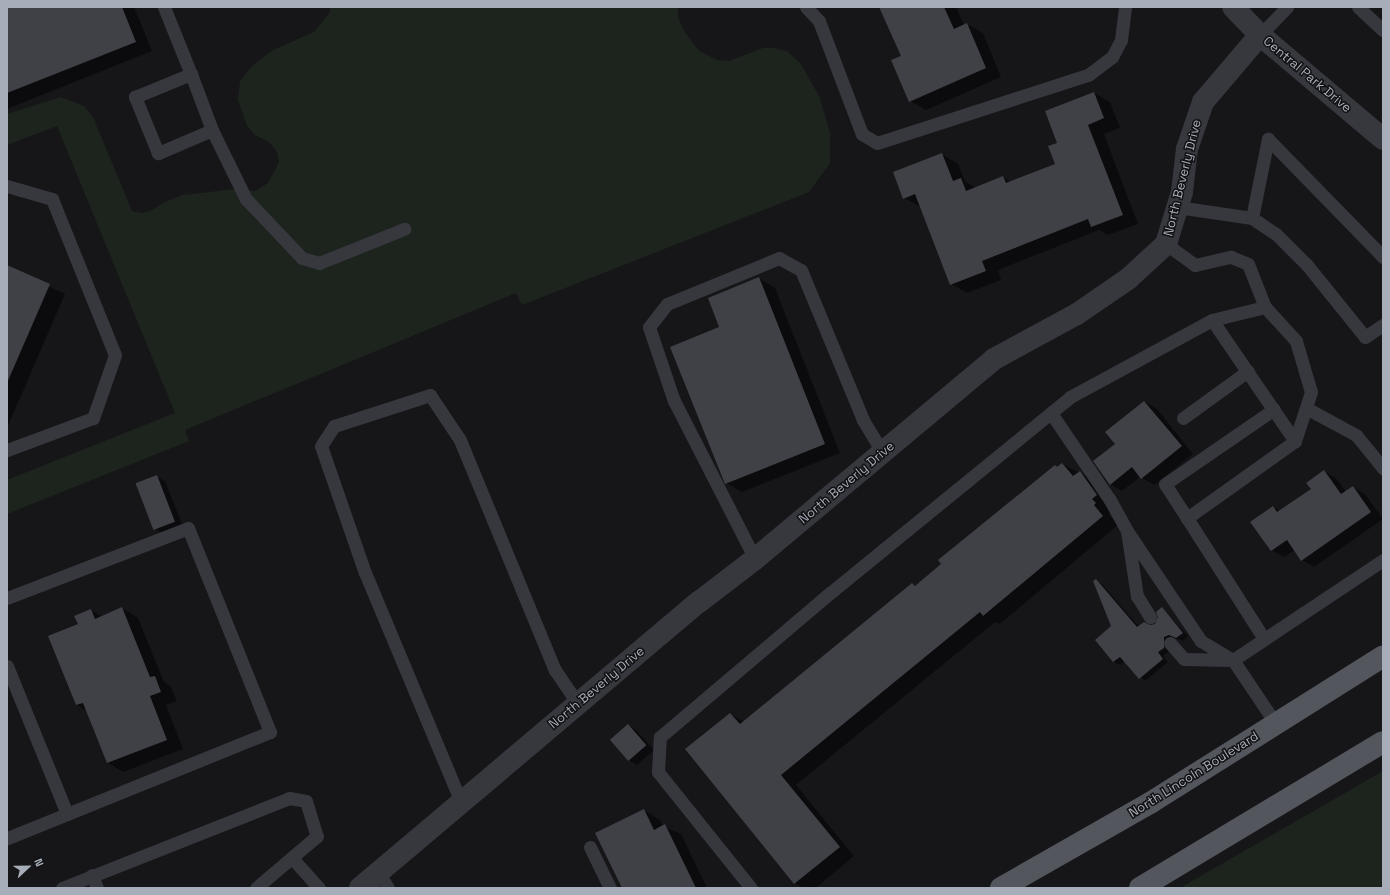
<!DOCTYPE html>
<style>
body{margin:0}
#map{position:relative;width:1390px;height:895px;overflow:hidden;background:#161619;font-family:"Space Grotesk",sans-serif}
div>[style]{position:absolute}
.green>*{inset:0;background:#1c241d}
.shadow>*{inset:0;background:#0007}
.building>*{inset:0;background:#404146;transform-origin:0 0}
.lane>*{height:13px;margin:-6.5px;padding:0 6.5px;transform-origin:6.5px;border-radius:6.5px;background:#37383e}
.street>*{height:22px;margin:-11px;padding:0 11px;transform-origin:11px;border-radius:11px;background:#37383e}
.primary>*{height:22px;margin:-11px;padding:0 11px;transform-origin:11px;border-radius:11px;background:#53565d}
span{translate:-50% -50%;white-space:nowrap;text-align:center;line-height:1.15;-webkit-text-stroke:3px #111114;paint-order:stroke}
.street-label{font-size:13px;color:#a8aeb9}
.frame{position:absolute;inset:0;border:8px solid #a8aeb9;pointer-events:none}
.north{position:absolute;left:8px;top:847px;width:40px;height:40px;-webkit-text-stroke:3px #111114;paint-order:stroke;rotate:68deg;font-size:11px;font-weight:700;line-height:16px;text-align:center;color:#a8aeb9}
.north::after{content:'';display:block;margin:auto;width:14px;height:18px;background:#a8aeb9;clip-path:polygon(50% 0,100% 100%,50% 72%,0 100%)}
</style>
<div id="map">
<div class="green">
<i style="clip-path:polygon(330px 7px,678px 7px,678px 17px,684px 31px,699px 51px,717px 60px,729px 61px,763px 48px,775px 48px,788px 52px,801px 64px,820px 98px,830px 133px,830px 163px,809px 192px,522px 305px,516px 293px,185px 430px,189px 441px,7px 514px,7px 480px,175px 413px,57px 126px,7px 145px,7px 114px,61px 97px,84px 106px,93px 117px,132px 211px,142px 213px,152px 210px,165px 202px,183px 195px,236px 189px,255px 191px,268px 183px,279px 162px,277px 152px,269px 142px,255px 135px,247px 126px,238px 100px,240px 81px,252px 66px,273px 50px,314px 32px,330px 12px)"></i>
<i style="clip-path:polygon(1383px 771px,1383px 888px,1180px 888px)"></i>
</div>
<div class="shadow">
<i style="clip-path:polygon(7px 7px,134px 7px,152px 51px,7px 109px)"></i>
<i style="clip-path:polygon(877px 7px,956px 7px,964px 25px,967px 24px,983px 33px,1001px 77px,926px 110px,910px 101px,902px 57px,883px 12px)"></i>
<i style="clip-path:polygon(1094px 93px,1110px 102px,1120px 128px,1104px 134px,1138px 224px,1108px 235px,1099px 230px,998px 270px,1001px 280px,967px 293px,951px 284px,921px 207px,904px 198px,942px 154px,958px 164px,965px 181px,976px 188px,1003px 177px,1011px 182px,1056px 164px,1058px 143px)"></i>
<i style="clip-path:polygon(7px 266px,65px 294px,7px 428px)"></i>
<i style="clip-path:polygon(759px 278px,775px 288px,840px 453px,742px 492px,726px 483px,721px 328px)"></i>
<i style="clip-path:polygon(1145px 402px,1157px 409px,1193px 454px,1154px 485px,1140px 477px,1122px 491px,1110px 484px)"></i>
<i style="clip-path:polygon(1062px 464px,1096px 481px,1111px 512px,1109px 514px,1118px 525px,1000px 624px,995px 622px,796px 785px,854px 856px,816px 888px,804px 888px,795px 883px,730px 714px,744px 722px,912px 584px,916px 586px)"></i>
<i style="clip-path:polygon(1324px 471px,1336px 478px,1346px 492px,1353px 487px,1365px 494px,1383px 519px,1314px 567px,1302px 560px,1295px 550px,1284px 557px,1271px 550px,1273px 507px,1281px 511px,1312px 489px)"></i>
<i style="clip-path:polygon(157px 477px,165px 481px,183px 526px,164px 534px,156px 529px)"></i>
<i style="clip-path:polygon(1096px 580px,1102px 584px,1139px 627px,1155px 624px,1162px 608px,1188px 636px,1183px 641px,1175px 638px,1170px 640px,1169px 651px,1163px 656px,1168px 662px,1145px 681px,1125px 661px,1120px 665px,1114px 662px,1096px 640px,1112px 627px)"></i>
<i style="clip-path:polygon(122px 608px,138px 618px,164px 682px,170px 686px,177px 701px,166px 705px,183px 749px,123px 772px,108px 763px,87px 711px,77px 705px,79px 625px,91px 610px,102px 617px)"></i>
<i style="clip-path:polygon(628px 725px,636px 730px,654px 750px,637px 765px,629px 760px)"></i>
<i style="clip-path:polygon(644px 810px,660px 820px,663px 826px,681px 834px,707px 888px,623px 888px)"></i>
</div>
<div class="building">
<i style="clip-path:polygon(7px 7px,122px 7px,136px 42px,7px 93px)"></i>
<i style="clip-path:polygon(879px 7px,944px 7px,954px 29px,967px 23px,986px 68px,909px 102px,891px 60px,901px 56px)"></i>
<i style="clip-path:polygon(1094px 92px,1104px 118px,1088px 125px,1123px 215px,1091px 227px,1088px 219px,982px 261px,986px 271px,950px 285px,915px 194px,903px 199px,893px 172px,942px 153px,953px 181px,961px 178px,966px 191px,1003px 176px,1006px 183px,1055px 164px,1048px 146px,1057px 143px,1045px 111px)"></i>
<i style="clip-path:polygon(7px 265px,50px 284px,7px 383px)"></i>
<i style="clip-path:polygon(759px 277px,825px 444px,725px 484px,670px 347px,719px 327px,708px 298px)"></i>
<i style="clip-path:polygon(1144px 401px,1182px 446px,1141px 479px,1132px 467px,1110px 485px,1093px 461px,1115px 444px,1105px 432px)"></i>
<i style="clip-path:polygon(1062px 463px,1073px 476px,1080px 471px,1097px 495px,1092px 499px,1096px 503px,1094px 505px,1103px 516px,983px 616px,980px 612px,781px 775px,840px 847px,794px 884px,685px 749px,730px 713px,740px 724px,912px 583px,915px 586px,941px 564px,938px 560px,1055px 465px,1057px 467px)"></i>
<i style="clip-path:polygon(1324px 470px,1341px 494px,1353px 486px,1371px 512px,1301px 561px,1287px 540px,1271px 551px,1250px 522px,1273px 506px,1277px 512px,1311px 489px,1306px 483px)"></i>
<i style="left:157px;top:475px;width:50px;height:23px;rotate:69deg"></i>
<i style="clip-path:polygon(1096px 579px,1137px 627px,1144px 622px,1150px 625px,1155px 624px,1158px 617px,1156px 612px,1162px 607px,1183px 633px,1176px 638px,1169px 635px,1164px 637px,1164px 648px,1158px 652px,1163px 659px,1139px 679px,1120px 657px,1113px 662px,1095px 640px,1111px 626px,1093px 581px)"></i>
<i style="clip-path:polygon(122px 607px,150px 677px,155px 676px,161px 692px,150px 696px,167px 740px,107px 763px,83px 703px,76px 705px,48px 636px,78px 624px,74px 616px,91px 609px,95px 619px)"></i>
<i style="left:628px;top:724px;width:28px;height:24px;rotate:49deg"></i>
<i style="clip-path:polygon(644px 809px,654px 830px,665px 824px,696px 888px,622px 888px,595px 833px)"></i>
</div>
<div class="lane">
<i style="left:164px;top:7px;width:72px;rotate:68.1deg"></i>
<i style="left:191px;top:74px;width:60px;rotate:69.4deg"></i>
<i style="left:212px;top:130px;width:59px;rotate:156.9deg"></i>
<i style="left:158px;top:153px;width:61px;rotate:-112.3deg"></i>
<i style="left:135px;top:97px;width:61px;rotate:-22.3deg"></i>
<i style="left:806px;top:7px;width:19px;rotate:47deg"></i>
<i style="left:819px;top:21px;width:121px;rotate:69.2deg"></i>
<i style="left:862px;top:134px;width:17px;rotate:31deg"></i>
<i style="left:877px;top:143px;width:222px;rotate:-17.9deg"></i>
<i style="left:1088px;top:75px;width:30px;rotate:-37deg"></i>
<i style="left:1112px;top:57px;width:19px;rotate:-62deg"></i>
<i style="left:1121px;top:40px;width:33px;rotate:-83deg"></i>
<i style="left:1358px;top:7px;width:34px;rotate:43deg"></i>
<i style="left:1260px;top:35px;width:39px;rotate:-46deg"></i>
<i style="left:212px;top:130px;width:77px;rotate:63.8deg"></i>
<i style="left:246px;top:199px;width:81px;rotate:46.5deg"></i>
<i style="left:302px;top:258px;width:18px;rotate:16deg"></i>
<i style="left:319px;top:263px;width:92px;rotate:-21.8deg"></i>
<i style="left:7px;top:186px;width:47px;rotate:16.1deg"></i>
<i style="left:52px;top:199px;width:168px;rotate:68deg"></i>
<i style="left:115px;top:355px;width:67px;rotate:109.2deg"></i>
<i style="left:93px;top:418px;width:92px;rotate:159.6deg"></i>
<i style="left:1177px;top:207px;width:76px;rotate:8.3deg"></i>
<i style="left:1252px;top:218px;width:81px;rotate:-78.6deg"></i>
<i style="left:1268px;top:139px;width:165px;rotate:45.7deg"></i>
<i style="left:1252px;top:218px;width:29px;rotate:34deg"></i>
<i style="left:1276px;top:234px;width:44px;rotate:45deg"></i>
<i style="left:1307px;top:265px;width:92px;rotate:51.1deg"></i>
<i style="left:1365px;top:337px;width:22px;rotate:-34deg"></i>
<i style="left:1166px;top:244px;width:36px;rotate:36deg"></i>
<i style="left:1195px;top:265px;width:37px;rotate:-13deg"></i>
<i style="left:1231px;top:257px;width:18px;rotate:22deg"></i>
<i style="left:1248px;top:264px;width:46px;rotate:68.4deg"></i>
<i style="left:1265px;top:307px;width:46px;rotate:47.6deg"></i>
<i style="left:1296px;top:341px;width:53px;rotate:73.6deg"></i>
<i style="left:1311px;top:392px;width:52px;rotate:108.1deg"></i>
<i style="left:1295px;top:441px;width:133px;rotate:144.5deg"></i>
<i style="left:1187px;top:518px;width:143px;rotate:57.5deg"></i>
<i style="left:1212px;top:320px;width:147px;rotate:55.6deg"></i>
<i style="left:1306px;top:408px;width:57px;rotate:28.4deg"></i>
<i style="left:1356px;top:435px;width:43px;rotate:50.7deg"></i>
<i style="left:1051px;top:413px;width:105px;rotate:55.9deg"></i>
<i style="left:1110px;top:500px;width:35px;rotate:61deg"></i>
<i style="left:1127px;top:531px;width:66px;rotate:81.3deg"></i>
<i style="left:1137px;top:596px;width:25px;rotate:58deg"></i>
<i style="left:1183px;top:418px;width:80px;rotate:-35.9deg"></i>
<i style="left:1187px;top:518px;width:40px;rotate:-122.9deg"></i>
<i style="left:1165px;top:484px;width:132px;rotate:-34.5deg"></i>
<i style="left:1129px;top:534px;width:129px;rotate:56.1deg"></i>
<i style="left:1201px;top:641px;width:37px;rotate:31deg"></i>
<i style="left:755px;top:559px;width:178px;rotate:-117.1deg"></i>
<i style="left:674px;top:401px;width:78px;rotate:-108.7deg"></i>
<i style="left:649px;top:327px;width:29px;rotate:-52deg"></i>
<i style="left:667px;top:304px;width:121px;rotate:-22.3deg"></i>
<i style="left:779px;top:258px;width:25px;rotate:29deg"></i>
<i style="left:801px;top:270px;width:162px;rotate:67.5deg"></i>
<i style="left:863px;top:420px;width:39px;rotate:59deg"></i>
<i style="left:7px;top:598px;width:194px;rotate:-21.1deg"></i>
<i style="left:188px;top:528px;width:220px;rotate:68.1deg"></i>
<i style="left:270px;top:732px;width:284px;rotate:158deg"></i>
<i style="left:1170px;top:643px;width:21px;rotate:49deg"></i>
<i style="left:1184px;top:659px;width:47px;rotate:1.2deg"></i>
<i style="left:7px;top:666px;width:160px;rotate:67.9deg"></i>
<i style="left:1276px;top:724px;width:77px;rotate:-123.9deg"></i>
<i style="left:1233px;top:660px;width:180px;rotate:-33.7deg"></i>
<i style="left:461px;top:802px;width:248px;rotate:-112.7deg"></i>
<i style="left:365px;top:573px;width:134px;rotate:-109.1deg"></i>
<i style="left:321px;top:446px;width:24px;rotate:-57deg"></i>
<i style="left:334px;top:426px;width:101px;rotate:-17.9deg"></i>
<i style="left:430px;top:395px;width:54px;rotate:56.3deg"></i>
<i style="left:460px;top:440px;width:249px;rotate:67.6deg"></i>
<i style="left:555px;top:670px;width:41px;rotate:55.9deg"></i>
<i style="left:590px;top:847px;width:46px;rotate:64deg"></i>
<i style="left:292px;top:858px;width:40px;rotate:48deg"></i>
<i style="left:378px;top:872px;width:19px;rotate:58deg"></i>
<i style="left:92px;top:875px;width:14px;rotate:69deg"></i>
<i style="left:62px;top:888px;width:244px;rotate:-21.6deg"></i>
<i style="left:289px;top:798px;width:17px;rotate:10deg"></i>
<i style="left:306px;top:801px;width:37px;rotate:73deg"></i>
<i style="left:317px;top:836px;width:80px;rotate:139.6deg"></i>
<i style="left:751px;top:888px;width:149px;rotate:-128.7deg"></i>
<i style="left:658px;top:772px;width:35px;rotate:-87deg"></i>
<i style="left:660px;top:737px;width:223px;rotate:-40.3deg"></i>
<i style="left:830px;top:593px;width:310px;rotate:-39.2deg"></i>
<i style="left:1070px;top:397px;width:162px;rotate:-28.5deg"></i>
<i style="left:1212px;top:320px;width:55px;rotate:-13.8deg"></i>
</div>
<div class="street">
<i style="left:1233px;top:7px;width:39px;rotate:46deg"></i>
<i style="left:1260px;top:35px;width:161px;rotate:40.2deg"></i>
<i style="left:360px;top:888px;width:444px;rotate:-40.2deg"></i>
<i style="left:699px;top:602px;width:71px;rotate:-37.5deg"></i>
<i style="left:755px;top:559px;width:312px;rotate:-39.9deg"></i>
<i style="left:994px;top:359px;width:94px;rotate:-28.5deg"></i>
<i style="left:1077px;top:314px;width:62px;rotate:-34.5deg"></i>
<i style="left:1128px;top:279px;width:52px;rotate:-42.6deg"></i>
<i style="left:1166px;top:244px;width:54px;rotate:-72.9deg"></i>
<i style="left:1182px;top:192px;width:43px;rotate:-83.4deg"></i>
<i style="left:1187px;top:149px;width:50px;rotate:-71.2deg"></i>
<i style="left:1203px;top:102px;width:88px;rotate:-49.6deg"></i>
</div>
<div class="primary">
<i style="left:1001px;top:888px;width:172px;rotate:-29.7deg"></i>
<i style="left:1150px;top:803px;width:275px;rotate:-32.2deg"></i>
<i style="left:1140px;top:888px;width:283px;rotate:-31deg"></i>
</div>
<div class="street-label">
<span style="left:1307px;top:75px;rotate:40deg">Central Park Drive</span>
<span style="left:1183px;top:178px;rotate:-76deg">North Beverly Drive</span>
<span style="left:847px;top:483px;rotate:-40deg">North Beverly Drive</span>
<span style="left:597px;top:688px;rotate:-40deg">North Beverly Drive</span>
<span style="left:1194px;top:775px;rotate:-32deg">North Lincoln Boulevard</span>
</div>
<div class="frame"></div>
<div class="north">N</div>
</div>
